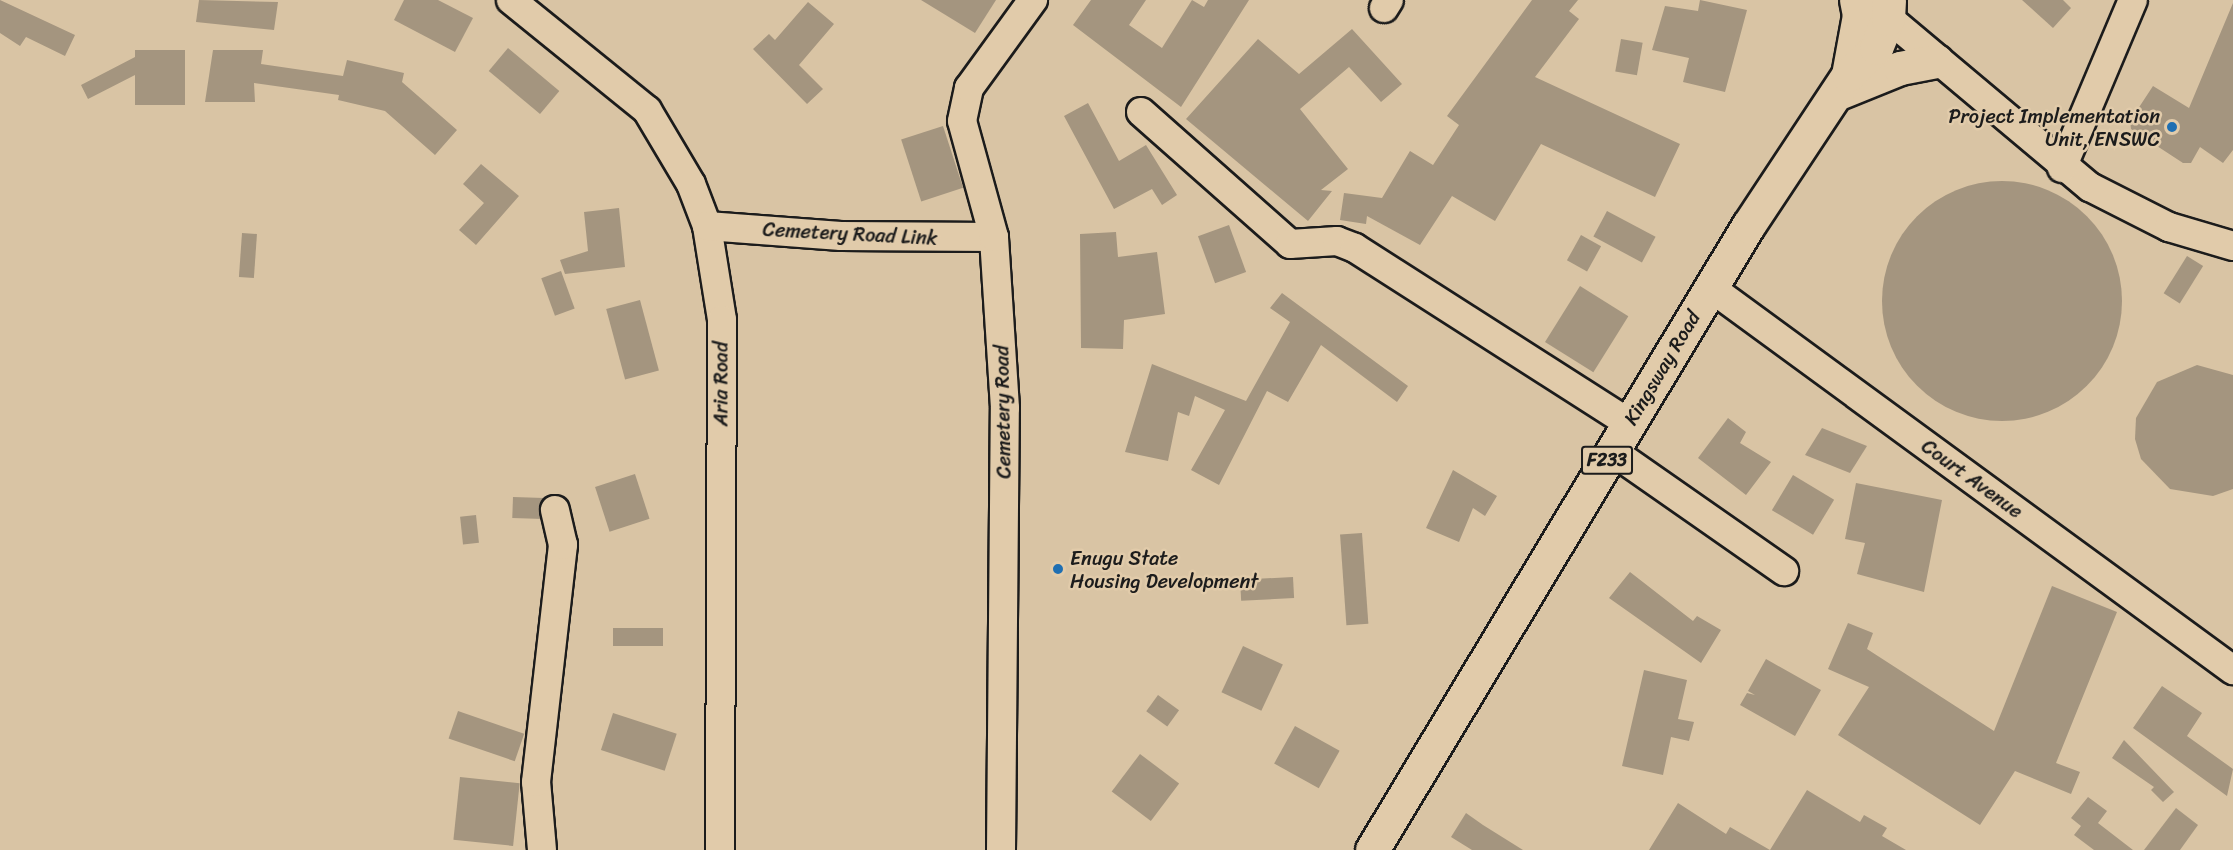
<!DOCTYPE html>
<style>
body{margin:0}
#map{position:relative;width:2233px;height:850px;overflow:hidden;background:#d9c4a4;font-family:Sriracha,sans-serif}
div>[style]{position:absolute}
.building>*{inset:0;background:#a4957f;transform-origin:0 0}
.round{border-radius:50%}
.roads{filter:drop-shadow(2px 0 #1c1c1c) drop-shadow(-2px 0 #1c1c1c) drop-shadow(0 2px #1c1c1c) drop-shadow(0 -2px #1c1c1c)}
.minor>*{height:28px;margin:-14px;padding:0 14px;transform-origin:14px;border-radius:14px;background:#e1cbaa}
.major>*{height:33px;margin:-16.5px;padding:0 16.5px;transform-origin:16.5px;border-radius:16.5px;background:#e1cbaa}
.dots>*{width:16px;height:16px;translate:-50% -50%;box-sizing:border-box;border:3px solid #e1cbaa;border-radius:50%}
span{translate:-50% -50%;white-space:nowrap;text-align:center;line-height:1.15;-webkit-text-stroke:5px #e1cbaa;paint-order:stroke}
.shield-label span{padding:2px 4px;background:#e1cbaa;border:2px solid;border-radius:4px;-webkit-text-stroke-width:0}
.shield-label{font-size:18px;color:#1c1c1c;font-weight:700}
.poi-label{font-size:20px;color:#1c1c1c}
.right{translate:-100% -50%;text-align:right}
.left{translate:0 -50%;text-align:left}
.street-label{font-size:20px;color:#1c1c1c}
</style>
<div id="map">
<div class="building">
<i style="clip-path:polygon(0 0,75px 35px,65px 56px,26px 37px,20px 46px,0 33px)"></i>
<i style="clip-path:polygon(199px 0,278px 2px,274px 30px,196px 22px)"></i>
<i style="clip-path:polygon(404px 0,438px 0,473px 18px,455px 52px,394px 20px)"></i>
<i style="clip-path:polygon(921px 0,996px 0,975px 33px)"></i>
<i style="clip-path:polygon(1091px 0,1146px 0,1129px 25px,1162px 48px,1192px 0,1204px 7px,1208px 0,1249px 0,1181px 107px,1073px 25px)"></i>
<i style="clip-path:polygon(1532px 0,1578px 0,1569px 11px,1579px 19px,1535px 77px,1680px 144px,1655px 197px,1541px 144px,1495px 221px,1452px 196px,1420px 245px,1367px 216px,1366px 224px,1340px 220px,1344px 193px,1382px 198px,1410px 151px,1433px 165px,1459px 125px,1447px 116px)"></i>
<i style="clip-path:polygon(1700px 0,1747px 10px,1725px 92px,1683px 82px,1689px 58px,1652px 50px,1665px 6px,1698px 11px)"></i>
<i style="clip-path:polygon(2022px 0,2063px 0,2071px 8px,2053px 28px)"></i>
<i style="clip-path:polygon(808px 2px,834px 24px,799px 65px,823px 89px,807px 104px,753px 49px,769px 34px,775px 40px)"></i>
<i style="clip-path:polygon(2233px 3px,2233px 150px,2223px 163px,2200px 147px,2191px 163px,2183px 163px,2131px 129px,2130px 121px,2153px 86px,2189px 108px)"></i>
<i style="clip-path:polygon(1352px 29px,1402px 84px,1381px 102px,1349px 67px,1300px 109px,1348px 169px,1321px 190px,1332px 191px,1308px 221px,1186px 119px,1258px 39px,1299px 74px)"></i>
<i style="left:1621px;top:39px;width:22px;height:33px;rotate:10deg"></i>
<i style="left:508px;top:48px;width:67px;height:30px;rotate:40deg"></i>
<i style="clip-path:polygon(135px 50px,185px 50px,185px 105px,135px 105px,135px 75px,88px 99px,81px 85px,135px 57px)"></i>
<i style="clip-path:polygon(213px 50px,263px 50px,261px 64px,343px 76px,347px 60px,404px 73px,402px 82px,457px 130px,435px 155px,385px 111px,338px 100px,339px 95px,254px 83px,255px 102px,205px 102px)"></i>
<i style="clip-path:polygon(1088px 103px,1119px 161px,1146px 145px,1177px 195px,1162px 205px,1152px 189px,1114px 209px,1064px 116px)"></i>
<i style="left:943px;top:126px;width:65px;height:44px;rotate:72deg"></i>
<i style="clip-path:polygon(481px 164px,519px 196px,476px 245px,459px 230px,484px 203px,463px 184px)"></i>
<i class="round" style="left:1882px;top:181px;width:240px;height:240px"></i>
<i style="clip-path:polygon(619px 208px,625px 267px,565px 274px,560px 260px,588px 251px,584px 212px)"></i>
<i style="left:1607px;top:211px;width:55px;height:29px;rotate:28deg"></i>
<i style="left:1229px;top:225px;width:50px;height:33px;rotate:70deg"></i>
<i style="clip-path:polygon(1116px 232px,1118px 257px,1157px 252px,1165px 314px,1124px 320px,1123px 349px,1081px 348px,1080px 234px)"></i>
<i style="left:242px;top:233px;width:15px;height:44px;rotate:4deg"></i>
<i style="left:1581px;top:235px;width:23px;height:29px;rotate:29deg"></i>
<i style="left:2187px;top:256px;width:19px;height:44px;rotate:32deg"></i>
<i style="left:561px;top:271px;width:40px;height:21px;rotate:70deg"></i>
<i style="left:1580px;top:286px;width:57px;height:66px;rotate:32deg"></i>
<i style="clip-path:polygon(1282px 293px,1408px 386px,1397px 402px,1321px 345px,1288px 402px,1267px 391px,1219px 485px,1191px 470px,1225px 410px,1195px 396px,1189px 416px,1178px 412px,1168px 461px,1125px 452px,1152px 364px,1246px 401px,1290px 322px,1270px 308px)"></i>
<i style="left:640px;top:300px;width:73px;height:35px;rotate:75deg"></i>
<i style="clip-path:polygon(2197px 365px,2233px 375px,2233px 489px,2213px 496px,2170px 489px,2141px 459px,2135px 439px,2136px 418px,2157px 382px)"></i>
<i style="clip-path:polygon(1728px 418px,1746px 432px,1740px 443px,1771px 462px,1746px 495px,1698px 458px)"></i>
<i style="clip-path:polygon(1822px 428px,1867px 446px,1850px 473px,1805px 455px)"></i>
<i style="clip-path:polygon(1453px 470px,1497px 496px,1485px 516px,1473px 508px,1459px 542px,1426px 528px)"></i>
<i style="left:635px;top:474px;width:47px;height:42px;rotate:72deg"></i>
<i style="left:1793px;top:475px;width:48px;height:41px;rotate:31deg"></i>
<i style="clip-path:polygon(1856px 483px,1942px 500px,1924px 592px,1857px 574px,1865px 543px,1845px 539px)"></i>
<i style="left:513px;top:497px;width:31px;height:21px;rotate:2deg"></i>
<i style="left:476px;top:515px;width:28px;height:16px;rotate:84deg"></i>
<i style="left:1362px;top:533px;width:91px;height:22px;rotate:86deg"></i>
<i style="clip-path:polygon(1630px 572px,1693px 621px,1697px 616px,1721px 630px,1701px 663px,1609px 598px)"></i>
<i style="left:1293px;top:577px;width:21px;height:53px;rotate:87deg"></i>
<i style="clip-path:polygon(2052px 586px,2117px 612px,2056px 763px,2080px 772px,2071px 794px,2015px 771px,1980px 825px,1838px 735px,1869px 687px,1828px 669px,1848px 623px,1873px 633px,1867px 649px,1994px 731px)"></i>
<i style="left:663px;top:628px;width:18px;height:50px;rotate:90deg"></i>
<i style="left:1243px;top:646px;width:44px;height:51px;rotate:25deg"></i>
<i style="clip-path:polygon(1766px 659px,1821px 690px,1795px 736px,1740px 705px,1747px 693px,1755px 695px,1748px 691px)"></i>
<i style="clip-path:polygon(1644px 670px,1687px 680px,1678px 719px,1694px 722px,1689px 741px,1671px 737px,1663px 775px,1622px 766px)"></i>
<i style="clip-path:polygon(2162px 686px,2202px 713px,2187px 736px,2233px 769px,2227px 796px,2133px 728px)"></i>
<i style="left:1158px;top:695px;width:26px;height:20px;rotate:36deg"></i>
<i style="left:458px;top:711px;width:70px;height:29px;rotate:19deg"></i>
<i style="left:613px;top:713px;width:67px;height:39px;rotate:18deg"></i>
<i style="left:1295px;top:726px;width:51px;height:43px;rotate:29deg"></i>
<i style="clip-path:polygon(2124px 740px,2174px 792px,2163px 802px,2151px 790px,2154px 787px,2112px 758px)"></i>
<i style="left:1140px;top:754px;width:49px;height:47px;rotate:37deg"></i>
<i style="left:460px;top:777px;width:60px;height:63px;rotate:6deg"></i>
<i style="clip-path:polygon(1807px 790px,1860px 822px,1864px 815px,1887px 828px,1882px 836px,1906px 850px,1649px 850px,1678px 803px,1726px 834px,1730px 827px,1770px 850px)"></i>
<i style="clip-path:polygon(2088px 797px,2107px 811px,2098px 823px,2133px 850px,2094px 850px,2074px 835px,2081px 826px,2071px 818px)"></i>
<i style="clip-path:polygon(2176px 808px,2198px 825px,2180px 850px,2144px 850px)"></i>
<i style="clip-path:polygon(1466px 813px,1483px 825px,1523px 850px,1472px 850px,1451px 837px)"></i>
</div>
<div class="roads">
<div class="minor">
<i style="left:511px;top:0;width:175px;rotate:39deg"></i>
<i style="left:647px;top:110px;width:86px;rotate:59.3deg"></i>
<i style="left:691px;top:184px;width:45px;rotate:69.1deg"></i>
<i style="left:707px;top:226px;width:95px;rotate:80.9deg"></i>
<i style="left:722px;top:320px;width:530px;rotate:90.22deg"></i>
<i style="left:1874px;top:6px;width:282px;rotate:40deg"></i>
<i style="left:2090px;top:187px;width:89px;rotate:26.9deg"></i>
<i style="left:2169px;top:227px;width:67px;rotate:16.5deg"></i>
<i style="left:1384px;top:8px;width:9px;rotate:-58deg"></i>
<i style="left:1141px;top:112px;width:199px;rotate:41.5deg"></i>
<i style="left:1290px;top:244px;width:47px;rotate:-3.7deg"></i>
<i style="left:1337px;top:241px;width:19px;rotate:21deg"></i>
<i style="left:1355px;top:248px;width:325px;rotate:32.6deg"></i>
<i style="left:2062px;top:168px;width:182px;rotate:-67.1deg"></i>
<i style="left:707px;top:226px;width:134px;rotate:4.3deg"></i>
<i style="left:841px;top:236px;width:153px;rotate:0.4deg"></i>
<i style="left:1711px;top:288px;width:647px;rotate:36.2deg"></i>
<i style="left:1612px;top:451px;width:210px;rotate:34.9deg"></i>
<i style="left:542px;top:850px;width:68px;rotate:-95deg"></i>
<i style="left:536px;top:782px;width:239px;rotate:-83.5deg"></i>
<i style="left:563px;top:545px;width:36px;rotate:-103deg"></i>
<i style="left:1001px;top:850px;width:442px;rotate:-89.5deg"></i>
<i style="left:1005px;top:408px;width:171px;rotate:-93.7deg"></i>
<i style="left:994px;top:237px;width:120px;rotate:-105.4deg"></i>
<i style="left:962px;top:121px;width:34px;rotate:-78deg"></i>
<i style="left:969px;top:88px;width:109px;rotate:-54deg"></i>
</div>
<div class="major">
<i style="left:1848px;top:75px;width:61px;rotate:-79.6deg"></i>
<i style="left:1859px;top:15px;width:15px;rotate:-101deg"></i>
<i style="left:1841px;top:92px;width:64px;rotate:-22.1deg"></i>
<i style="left:1900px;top:68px;width:37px;rotate:-11deg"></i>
<i style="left:1372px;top:850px;width:729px;rotate:-58.93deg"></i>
<i style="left:1748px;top:226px;width:181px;rotate:-56.5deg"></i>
<i style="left:1848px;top:75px;width:39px;rotate:-44deg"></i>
<i style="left:1876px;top:48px;width:31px;rotate:-68deg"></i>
<i style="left:1888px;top:19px;width:19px;rotate:-87deg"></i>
</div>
</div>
<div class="dots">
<i style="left:2172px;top:127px;background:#1f6fb2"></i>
<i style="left:1058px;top:569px;background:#1f6fb2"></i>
</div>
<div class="shield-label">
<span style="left:1607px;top:460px">F233</span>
</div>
<div class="poi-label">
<span class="right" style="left:2160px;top:128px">Project Implementation<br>Unit, ENSWC</span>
<span class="left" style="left:1070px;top:570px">Enugu State<br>Housing Development</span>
</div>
<div class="street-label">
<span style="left:850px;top:234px;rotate:3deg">Cemetery Road Link</span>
<span style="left:1662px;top:368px;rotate:-59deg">Kingsway Road</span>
<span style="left:721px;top:384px;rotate:-90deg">Aria Road</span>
<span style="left:1003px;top:412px;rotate:-91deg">Cemetery Road</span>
<span style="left:1972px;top:479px;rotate:36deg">Court Avenue</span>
</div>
</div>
